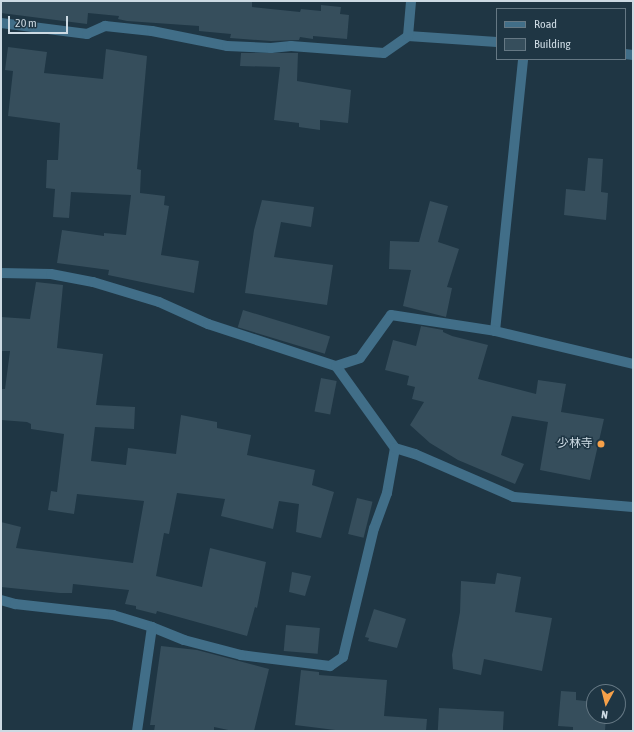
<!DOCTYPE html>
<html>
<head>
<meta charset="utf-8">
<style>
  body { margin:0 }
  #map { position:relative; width:634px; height:732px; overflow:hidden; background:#1f3644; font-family:"Asap Condensed","Noto Sans JP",sans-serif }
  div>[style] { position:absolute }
  .building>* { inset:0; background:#364e5c; transform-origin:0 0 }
  .minor>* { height:10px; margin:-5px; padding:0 5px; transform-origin:5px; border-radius:5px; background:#416e88 }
  .dots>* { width:11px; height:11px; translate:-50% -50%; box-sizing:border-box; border:2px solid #1f3644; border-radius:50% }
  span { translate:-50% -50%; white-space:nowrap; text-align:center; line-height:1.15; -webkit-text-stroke:3px #1f3644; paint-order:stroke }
  .poi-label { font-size:12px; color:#cddae3 }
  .right { translate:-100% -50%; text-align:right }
  .frame { position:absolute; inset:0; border:2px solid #cddae3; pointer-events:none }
  .legend { position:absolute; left:496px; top:8px; width:130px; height:52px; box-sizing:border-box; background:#1f3644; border:1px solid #657884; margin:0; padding:5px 7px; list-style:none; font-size:12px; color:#cddae3 }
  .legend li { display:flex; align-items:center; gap:8px; height:20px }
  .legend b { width:20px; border:1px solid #657884 }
  .north { position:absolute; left:586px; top:684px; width:40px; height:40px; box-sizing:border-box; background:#1f3644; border:1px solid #657884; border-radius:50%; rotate:187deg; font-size:11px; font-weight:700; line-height:16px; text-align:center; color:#cddae3 }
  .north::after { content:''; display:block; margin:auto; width:14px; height:18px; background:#f7a149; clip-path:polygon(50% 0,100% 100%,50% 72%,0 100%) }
  .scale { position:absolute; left:8px; top:16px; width:60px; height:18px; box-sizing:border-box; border:2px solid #cddae3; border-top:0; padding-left:5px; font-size:12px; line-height:14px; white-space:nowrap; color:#cddae3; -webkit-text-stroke:3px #1f3644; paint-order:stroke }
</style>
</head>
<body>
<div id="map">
  <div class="building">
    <i style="clip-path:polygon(1px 1px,252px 1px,252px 7px,300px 12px,301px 9px,321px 11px,321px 5px,341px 7px,340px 14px,349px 15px,347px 39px,313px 36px,313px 39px,300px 37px,299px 40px,271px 41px,230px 38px,231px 34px,199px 31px,199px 26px,127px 21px,118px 19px,119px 16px,88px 13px,87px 24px,1px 13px)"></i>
    <i style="clip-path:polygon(8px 47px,47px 52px,44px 73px,103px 79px,106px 49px,147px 56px,137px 169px,141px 170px,140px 193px,165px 196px,164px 205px,169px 206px,161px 255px,199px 261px,194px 293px,108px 275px,109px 270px,57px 263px,62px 230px,104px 236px,104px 233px,126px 235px,131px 195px,71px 192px,69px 218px,53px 217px,55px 189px,46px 188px,47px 160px,58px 160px,60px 123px,8px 116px,13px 71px,5px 70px)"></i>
    <i style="clip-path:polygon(241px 53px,298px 53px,297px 81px,351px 90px,348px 123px,320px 120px,320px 130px,299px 127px,299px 123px,274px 120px,280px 67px,240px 66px)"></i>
    <i style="clip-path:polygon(588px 158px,603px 159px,601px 192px,608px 193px,606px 220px,564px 215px,566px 189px,585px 191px)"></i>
    <i style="clip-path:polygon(262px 200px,314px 207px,311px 227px,281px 222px,274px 257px,333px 265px,327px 305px,245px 293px,254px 230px)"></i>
    <i style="clip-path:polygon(430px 201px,448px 206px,438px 242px,459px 249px,447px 287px,452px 288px,446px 317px,403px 306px,411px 270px,389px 269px,390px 241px,419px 242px)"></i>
    <i style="clip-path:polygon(36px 282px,63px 285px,57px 348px,103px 354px,96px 405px,135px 407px,134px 429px,95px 427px,91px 461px,126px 465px,128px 448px,176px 454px,181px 415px,217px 422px,217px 428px,251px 435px,247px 455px,315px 470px,312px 485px,334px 492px,321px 538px,296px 532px,299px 504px,279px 501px,273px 529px,221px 516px,225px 499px,177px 493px,169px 534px,164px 533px,156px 576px,202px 587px,210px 548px,266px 562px,257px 608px,255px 607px,247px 636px,157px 611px,156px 614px,136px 609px,136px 606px,125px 604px,129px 590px,73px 584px,72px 593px,60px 593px,1px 587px,1px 522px,21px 527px,16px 548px,133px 563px,144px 501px,77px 494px,74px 514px,48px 510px,51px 491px,57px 492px,64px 434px,31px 429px,31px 424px,27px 422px,1px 420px,1px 389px,5px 389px,10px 351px,1px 351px,1px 317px,30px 319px)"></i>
    <i style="left:243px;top:310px;width:91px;height:18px;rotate:17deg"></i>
    <i style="clip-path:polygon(421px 326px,443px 330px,443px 332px,452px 336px,488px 345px,478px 379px,536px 394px,538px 380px,566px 384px,561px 412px,604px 419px,590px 480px,540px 470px,548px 422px,512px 416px,501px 455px,524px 464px,515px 484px,458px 460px,430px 443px,410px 425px,424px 402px,412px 399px,415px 387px,407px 385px,409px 376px,385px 370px,393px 340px,416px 346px)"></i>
    <i style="left:321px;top:378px;width:16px;height:34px;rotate:11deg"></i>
    <i style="left:357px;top:498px;width:16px;height:37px;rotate:14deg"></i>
    <i style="clip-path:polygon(292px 572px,311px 576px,305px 596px,289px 592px)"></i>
    <i style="clip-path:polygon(497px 573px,521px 577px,515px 612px,552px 618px,542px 671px,484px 659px,481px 675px,453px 669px,452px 655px,460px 612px,461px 581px,495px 584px)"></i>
    <i style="clip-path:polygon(374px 609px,406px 619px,397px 648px,368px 641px,369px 638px,365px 637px)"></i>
    <i style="left:286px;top:625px;width:34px;height:26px;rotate:5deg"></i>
    <i style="clip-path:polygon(161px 646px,197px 650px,269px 669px,254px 731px,233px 731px,214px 727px,214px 731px,154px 731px,155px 725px,150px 725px)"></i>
    <i style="clip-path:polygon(301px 670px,319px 672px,319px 675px,387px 680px,384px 716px,427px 719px,426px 731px,343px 731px,295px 725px)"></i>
    <i style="clip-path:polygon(561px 691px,576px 692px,576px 700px,594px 702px,594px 716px,606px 716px,605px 731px,573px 731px,573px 727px,558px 726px)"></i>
    <i style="left:439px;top:708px;width:65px;height:23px;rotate:3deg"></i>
  </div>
  <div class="minor">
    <i style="left:1px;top:23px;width:87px;rotate:7.3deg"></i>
    <i style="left:87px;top:34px;width:20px;rotate:-24deg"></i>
    <i style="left:105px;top:26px;width:47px;rotate:6.1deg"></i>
    <i style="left:152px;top:31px;width:76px;rotate:11.3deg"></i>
    <i style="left:227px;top:46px;width:44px;rotate:2.6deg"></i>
    <i style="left:271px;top:48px;width:20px;rotate:-6deg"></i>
    <i style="left:291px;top:46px;width:93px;rotate:4.3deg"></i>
    <i style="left:384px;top:53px;width:29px;rotate:-35deg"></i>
    <i style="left:408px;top:36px;width:89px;rotate:3.9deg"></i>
    <i style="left:408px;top:36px;width:35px;rotate:-85deg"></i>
    <i style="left:625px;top:54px;width:8px;rotate:7deg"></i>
    <i style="left:1px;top:273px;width:50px;rotate:1.1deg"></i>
    <i style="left:51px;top:274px;width:43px;rotate:10.8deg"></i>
    <i style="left:93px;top:282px;width:69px;rotate:16.9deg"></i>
    <i style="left:159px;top:302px;width:54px;rotate:24.2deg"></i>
    <i style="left:208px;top:324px;width:135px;rotate:18.2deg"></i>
    <i style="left:336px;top:366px;width:101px;rotate:54.3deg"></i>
    <i style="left:395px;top:448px;width:46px;rotate:100.1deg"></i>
    <i style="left:387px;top:493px;width:37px;rotate:110deg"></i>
    <i style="left:374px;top:528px;width:133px;rotate:103.5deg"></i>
    <i style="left:343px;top:657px;width:16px;rotate:145deg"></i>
    <i style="left:330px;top:666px;width:90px;rotate:-173deg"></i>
    <i style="left:241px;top:655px;width:59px;rotate:-165.3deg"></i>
    <i style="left:184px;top:640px;width:35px;rotate:-158deg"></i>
    <i style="left:495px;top:331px;width:273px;rotate:-84.1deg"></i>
    <i style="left:336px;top:366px;width:25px;rotate:-18deg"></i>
    <i style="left:360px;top:358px;width:53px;rotate:-54.2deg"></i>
    <i style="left:391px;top:315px;width:105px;rotate:8.7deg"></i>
    <i style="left:495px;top:331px;width:142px;rotate:13.4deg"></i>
    <i style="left:395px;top:448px;width:21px;rotate:17deg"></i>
    <i style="left:415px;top:454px;width:108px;rotate:23.5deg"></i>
    <i style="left:514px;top:497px;width:119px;rotate:4.8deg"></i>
    <i style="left:1px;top:600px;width:15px;rotate:16deg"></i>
    <i style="left:15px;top:604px;width:99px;rotate:6.4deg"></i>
    <i style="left:113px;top:615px;width:41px;rotate:17.1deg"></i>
    <i style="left:152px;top:627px;width:105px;rotate:98.2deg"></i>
  </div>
  <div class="dots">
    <i style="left:601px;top:444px;background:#f7a149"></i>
  </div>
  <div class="poi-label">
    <span class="right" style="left:593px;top:444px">少林寺</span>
  </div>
  <div class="frame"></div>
  <ul class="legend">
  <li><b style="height:5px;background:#416e88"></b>Road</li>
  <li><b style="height:11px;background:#364e5c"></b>Building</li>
  </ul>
  <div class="north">N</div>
  <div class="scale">20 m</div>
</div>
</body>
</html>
